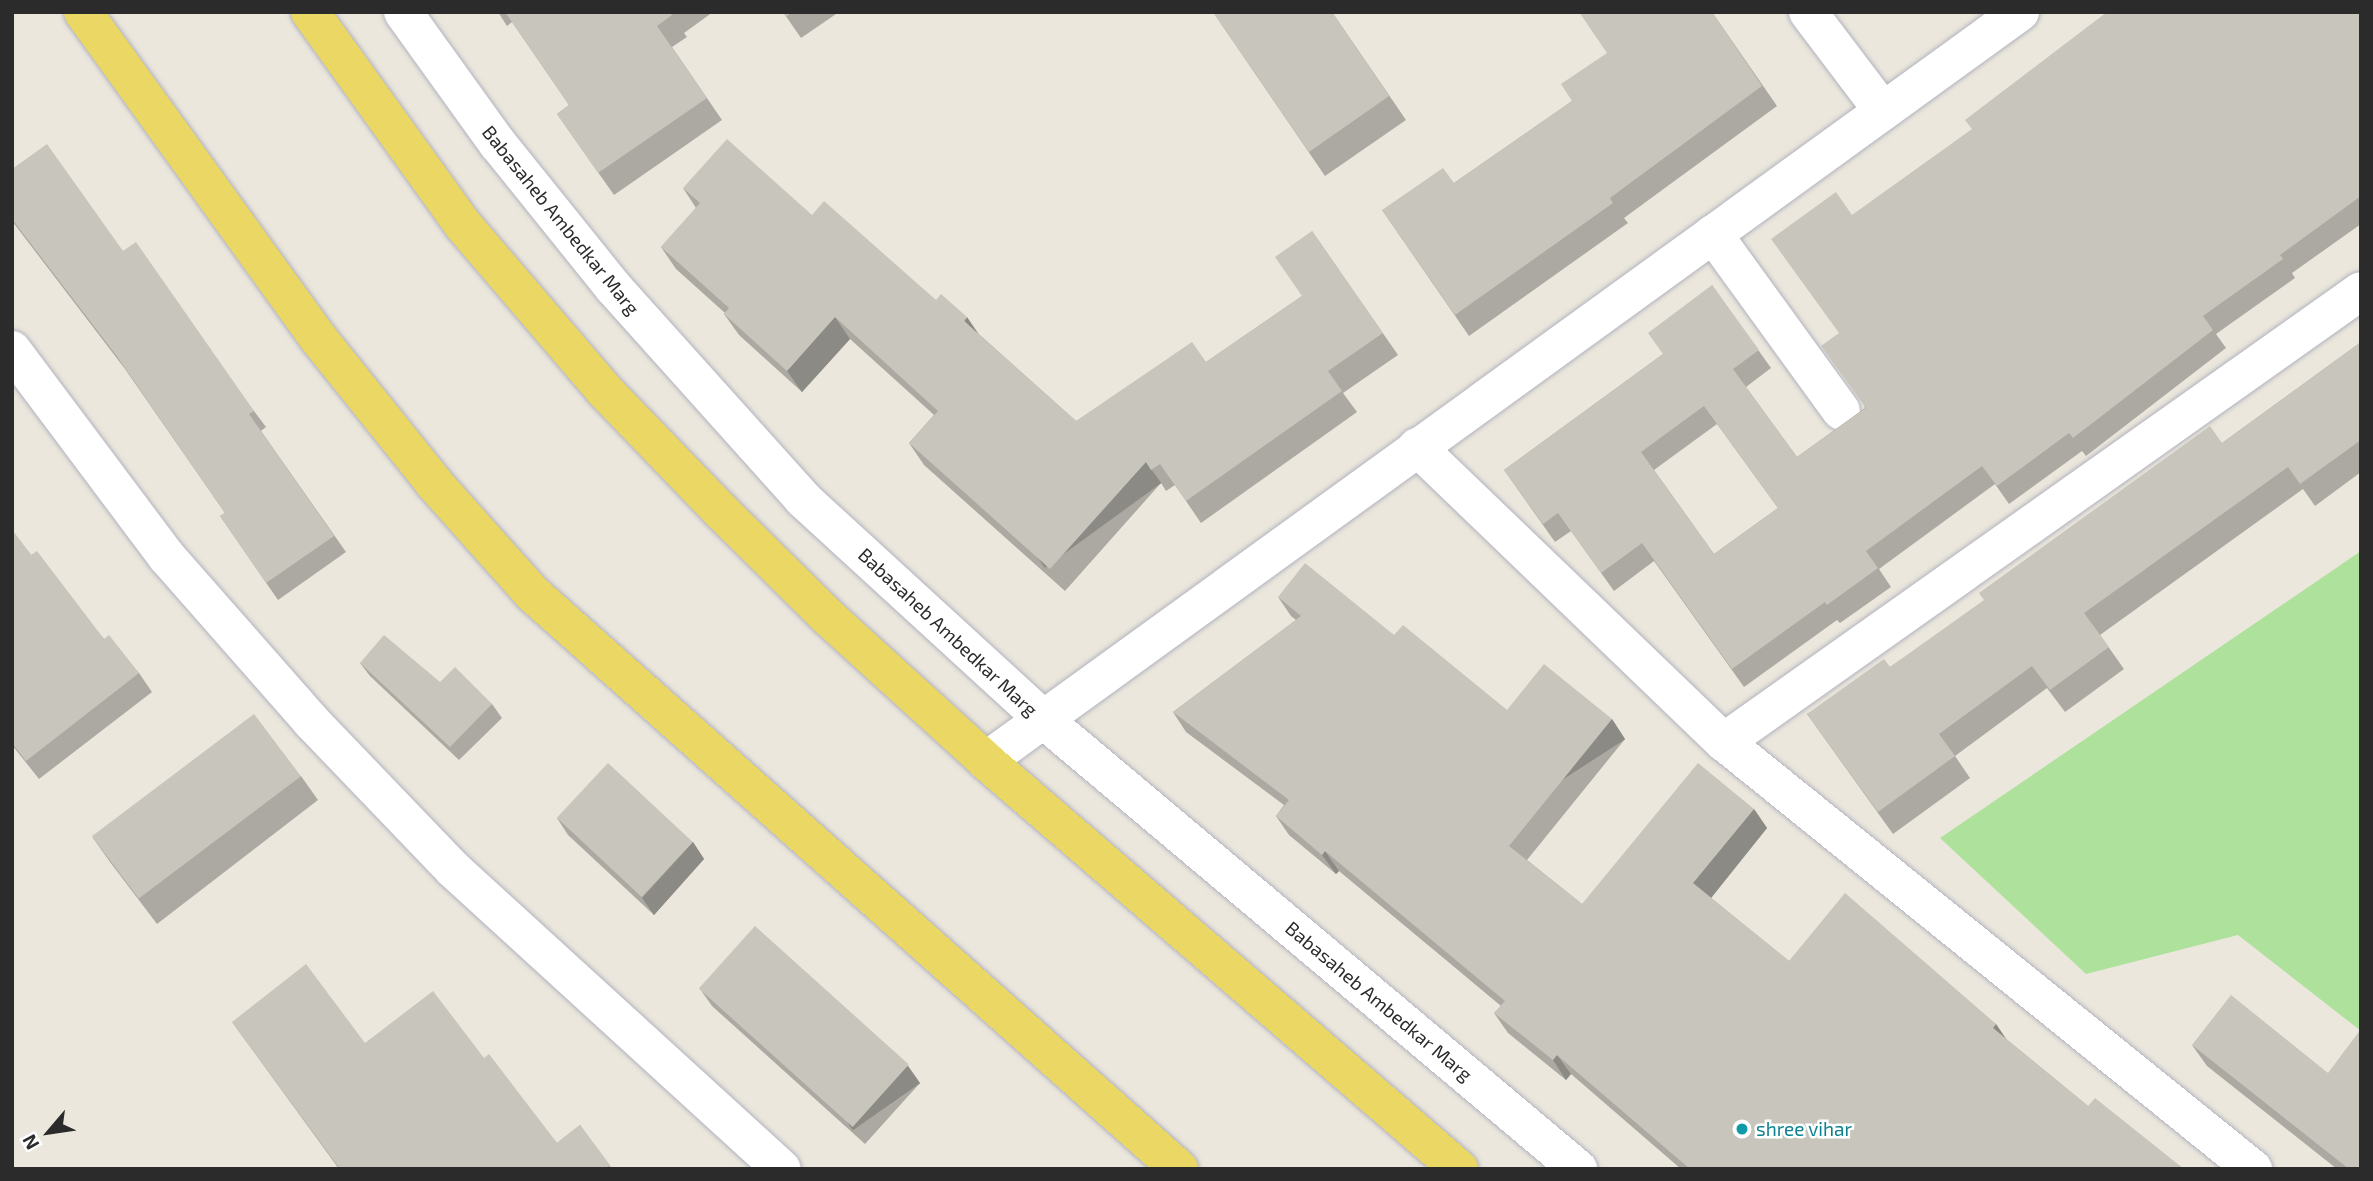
<!DOCTYPE html>
<html>
<head>
<meta charset="utf-8">
<style>
  body { margin:0 }
  #map { position:relative; width:2373px; height:1181px; overflow:hidden; background:#ece7dd; font-family:"Exo 2",sans-serif }
  div>[style] { position:absolute }
  .green>* { inset:0; background:#aee19c }
  .roads { filter:drop-shadow(0 0 2px #b1b3be) drop-shadow(0 0 2px #b1b3be) }
  .minor>* { height:38px; margin:-19px; padding:0 19px; transform-origin:19px; border-radius:19px; background:#fff }
  .primary>* { height:38px; margin:-19px; padding:0 19px; transform-origin:19px; border-radius:19px; background:#ebd763 }
  .wall>* { inset:0; background:#aca9a2 }
  .shaded-wall>* { inset:0; background:#8c8a84; transform-origin:0 0 }
  .building>* { inset:0; background:#c8c5bc; transform-origin:0 0 }
  .dots>* { width:19px; height:19px; translate:-50% -50%; box-sizing:border-box; border:4px solid #fff; border-radius:50% }
  span { translate:-50% -50%; white-space:nowrap; text-align:center; line-height:1.15; -webkit-text-stroke:5px #fff; paint-order:stroke }
  .street-label { font-size:19px; color:#2b2b2b }
  .culture-label { font-size:19px; color:#0d838f }
  .left { translate:0 -50%; text-align:left }
  .frame { position:absolute; inset:0; border:14px solid #2b2b2b; pointer-events:none }
  .north { position:absolute; left:14px; top:1097px; width:70px; height:70px; -webkit-text-stroke:5px #fff; paint-order:stroke; rotate:241deg; font-size:19px; font-weight:700; line-height:28px; text-align:center; color:#2b2b2b }
  .north::after { content:''; display:block; margin:auto; width:24px; height:32px; background:#2b2b2b; clip-path:polygon(50% 0,100% 100%,50% 72%,0 100%) }
</style>
</head>
<body>
<div id="map">
  <div class="green">
    <i style="clip-path:polygon(2361px 551px,2361px 1031px,2238px 935px,2086px 974px,1940px 838px)"></i>
  </div>
  <div class="roads">
    <div class="minor">
      <i style="left:403px;top:12px;width:163px;rotate:54.3deg"></i>
      <i style="left:498px;top:144px;width:184px;rotate:51.2deg"></i>
      <i style="left:613px;top:287px;width:285px;rotate:48.1deg"></i>
      <i style="left:803px;top:499px;width:327px;rotate:42.5deg"></i>
      <i style="left:1044px;top:720px;width:698px;rotate:40.06deg"></i>
      <i style="left:1808px;top:12px;width:124px;rotate:52.9deg"></i>
      <i style="left:1713px;top:234px;width:218px;rotate:54.1deg"></i>
      <i style="left:12px;top:350px;width:259px;rotate:53.2deg"></i>
      <i style="left:167px;top:557px;width:218px;rotate:48.7deg"></i>
      <i style="left:311px;top:721px;width:205px;rotate:46.2deg"></i>
      <i style="left:453px;top:869px;width:445px;rotate:42.4deg"></i>
      <i style="left:1417px;top:447px;width:426px;rotate:43.9deg"></i>
      <i style="left:1724px;top:742px;width:680px;rotate:38.91deg"></i>
      <i style="left:1724px;top:742px;width:780px;rotate:-35.3deg"></i>
      <i style="left:986px;top:761px;width:1277px;rotate:-35.92deg"></i>
    </div>
    <div class="primary">
      <i style="left:83px;top:12px;width:402px;rotate:54.2deg"></i>
      <i style="left:318px;top:338px;width:186px;rotate:51.3deg"></i>
      <i style="left:434px;top:483px;width:149px;rotate:48.3deg"></i>
      <i style="left:533px;top:594px;width:865px;rotate:41.67deg"></i>
      <i style="left:310px;top:12px;width:264px;rotate:54.3deg"></i>
      <i style="left:464px;top:226px;width:216px;rotate:49.5deg"></i>
      <i style="left:604px;top:390px;width:170px;rotate:46deg"></i>
      <i style="left:722px;top:512px;width:149px;rotate:44.7deg"></i>
      <i style="left:828px;top:617px;width:214px;rotate:42.3deg"></i>
      <i style="left:986px;top:761px;width:625px;rotate:40.78deg"></i>
    </div>
  </div>
  <div class="wall">
    <i style="clip-path:polygon(498px 12px,713px 12px,684px 33px,687px 37px,672px 47px,722px 120px,614px 195px,557px 114px,569px 105px,512px 22px,507px 26px)"></i>
    <i style="clip-path:polygon(783px 12px,839px 12px,801px 38px)"></i>
    <i style="clip-path:polygon(1213px 12px,1332px 12px,1406px 120px,1325px 176px)"></i>
    <i style="clip-path:polygon(1712px 12px,1777px 106px,1624px 218px,1628px 223px,1469px 336px,1382px 210px,1454px 183px,1572px 101px,1607px 53px)"></i>
    <i style="clip-path:polygon(evenodd,2361px 12px,2361px 224px,2292px 273px,2295px 278px,2216px 334px,2226px 348px,2086px 456px,2082px 451px,2009px 504px,1995px 484px,1879px 569px,1891px 587px,1840px 623px,1837px 620px,1744px 687px,1654px 561px,1614px 591px,1571px 531px,1555px 542px,1504px 470px,1663px 354px,1712px 285px,1771px 368px,1746px 387px,1797px 457px,1865px 408px,1839px 333px,1852px 215px,2361px 12px,1717px 424px,1778px 508px,1714px 554px,1654px 470px,1717px 424px)"></i>
    <i style="clip-path:polygon(12px 169px,123px 251px,254px 411px,266px 427px,261px 431px,346px 552px,278px 600px,220px 516px,225px 513px,125px 369px,12px 221px)"></i>
    <i style="clip-path:polygon(683px 188px,812px 215px,936px 300px,981px 336px,1076px 421px,1206px 362px,1302px 296px,1312px 231px,1398px 355px,1343px 393px,1357px 412px,1201px 523px,1175px 485px,1166px 491px,1161px 483px,1065px 591px,924px 465px,909px 443px,934px 415px,850px 339px,802px 392px,739px 335px,724px 314px,725px 313px,676px 269px,661px 247px,696px 208px)"></i>
    <i style="clip-path:polygon(2361px 342px,2361px 472px,2315px 506px,2303px 489px,2100px 635px,2124px 669px,2065px 712px,2047px 688px,1955px 756px,1970px 778px,1893px 834px,1807px 714px,1890px 667px,2222px 443px)"></i>
    <i style="clip-path:polygon(12px 530px,31px 555px,104px 639px,139px 673px,152px 692px,39px 779px,12px 745px)"></i>
    <i style="clip-path:polygon(1278px 597px,1394px 635px,1507px 710px,1612px 719px,1625px 739px,1527px 860px,1582px 904px,1754px 809px,1767px 828px,1711px 898px,1789px 961px,1996px 1024px,2005px 1038px,2088px 1106px,2184px 1169px,1681px 1169px,1571px 1074px,1566px 1080px,1508px 1033px,1494px 1013px,1501px 1006px,1339px 871px,1336px 874px,1289px 835px,1276px 816px,1284px 805px,1186px 732px,1173px 712px,1296px 620px,1291px 616px)"></i>
    <i style="clip-path:polygon(360px 663px,440px 682px,492px 704px,502px 718px,459px 760px,370px 676px)"></i>
    <i style="clip-path:polygon(301px 776px,318px 800px,157px 924px,110px 862px,93px 838px)"></i>
    <i style="clip-path:polygon(557px 818px,693px 842px,704px 859px,654px 915px,568px 835px)"></i>
    <i style="clip-path:polygon(700px 989px,908px 1066px,920px 1083px,865px 1144px,712px 1006px)"></i>
    <i style="clip-path:polygon(232px 1022px,365px 1043px,484px 1058px,557px 1143px,580px 1125px,612px 1169px,339px 1169px)"></i>
    <i style="clip-path:polygon(2192px 1045px,2328px 1073px,2361px 1169px,2337px 1169px,2207px 1066px)"></i>
  </div>
  <div class="shaded-wall">
    <i style="clip-path:polygon(835px 317px,850px 339px,802px 392px,787px 371px)"></i>
    <i style="clip-path:polygon(967px 317px,982px 339px,964px 321px)"></i>
    <i style="left:1146px;top:462px;width:26px;height:144px;rotate:54deg"></i>
    <i style="left:1612px;top:719px;width:24px;height:164px;rotate:57deg"></i>
    <i style="clip-path:polygon(1754px 809px,1767px 828px,1707px 903px,1693px 883px)"></i>
    <i style="clip-path:polygon(693px 842px,704px 859px,654px 915px,642px 898px)"></i>
    <i style="clip-path:polygon(1325px 851px,1339px 871px,1336px 874px,1322px 855px)"></i>
    <i style="clip-path:polygon(1996px 1024px,2009px 1043px,1993px 1028px)"></i>
    <i style="clip-path:polygon(1557px 1055px,1571px 1074px,1566px 1080px,1553px 1060px)"></i>
    <i style="left:908px;top:1066px;width:21px;height:82px;rotate:55deg"></i>
  </div>
  <div class="building">
    <i style="clip-path:polygon(505px 12px,670px 12px,672px 15px,657px 26px,707px 98px,598px 173px,557px 114px,569px 105px)"></i>
    <i style="clip-path:polygon(783px 12px,792px 12px,786px 17px)"></i>
    <i style="clip-path:polygon(1213px 12px,1332px 12px,1389px 96px,1309px 152px)"></i>
    <i style="clip-path:polygon(1579px 12px,1712px 12px,1762px 86px,1610px 198px,1613px 203px,1455px 315px,1382px 210px,1443px 168px,1454px 183px,1572px 101px,1561px 84px,1607px 53px)"></i>
    <i style="clip-path:polygon(evenodd,2107px 12px,2361px 12px,2361px 196px,2280px 255px,2283px 259px,2203px 316px,2213px 330px,2073px 438px,2069px 433px,1997px 486px,1982px 466px,1866px 551px,1878px 568px,1827px 605px,1825px 602px,1732px 669px,1642px 543px,1601px 573px,1558px 513px,1543px 524px,1504px 470px,1663px 354px,1648px 333px,1712px 285px,1759px 350px,1733px 369px,1797px 457px,1866px 408px,1821px 346px,1839px 333px,1771px 239px,1836px 192px,1852px 215px,1972px 129px,1965px 120px,2107px 12px,1704px 406px,1778px 508px,1714px 554px,1641px 452px,1704px 406px)"></i>
    <i style="clip-path:polygon(727px 139px,812px 215px,824px 201px,936px 300px,941px 294px,967px 317px,964px 321px,1076px 421px,1192px 342px,1206px 362px,1302px 296px,1275px 257px,1312px 231px,1383px 333px,1328px 371px,1342px 391px,1186px 501px,1160px 464px,1151px 470px,1146px 462px,1050px 569px,909px 443px,938px 411px,835px 317px,787px 371px,724px 314px,729px 308px,661px 247px,700px 203px,683px 188px)"></i>
    <i style="clip-path:polygon(47px 144px,123px 251px,136px 242px,254px 411px,249px 414px,334px 536px,266px 583px,220px 516px,225px 513px,116px 355px,12px 219px,12px 169px)"></i>
    <i style="clip-path:polygon(2361px 342px,2361px 440px,2300px 484px,2288px 467px,2084px 613px,2109px 647px,2050px 690px,2032px 666px,1939px 734px,1955px 756px,1878px 812px,1807px 714px,1884px 659px,1890px 667px,1984px 600px,1979px 593px,2210px 426px,2222px 443px)"></i>
    <i style="clip-path:polygon(12px 530px,31px 555px,37px 551px,104px 639px,109px 635px,139px 673px,26px 761px,12px 743px)"></i>
    <i style="clip-path:polygon(1305px 563px,1394px 635px,1403px 625px,1507px 710px,1544px 664px,1612px 719px,1509px 846px,1582px 904px,1698px 763px,1754px 809px,1693px 883px,1789px 961px,1845px 893px,1996px 1024px,1993px 1028px,2088px 1106px,2095px 1098px,2184px 1169px,1690px 1169px,1557px 1055px,1553px 1060px,1494px 1013px,1505px 1001px,1325px 851px,1322px 855px,1276px 816px,1289px 800px,1173px 712px,1301px 616px,1278px 597px)"></i>
    <i style="clip-path:polygon(384px 635px,440px 682px,455px 667px,492px 704px,450px 747px,360px 663px)"></i>
    <i style="left:254px;top:714px;width:78px;height:203px;rotate:53deg"></i>
    <i style="left:608px;top:763px;width:116px;height:75px;rotate:43deg"></i>
    <i style="left:755px;top:926px;width:207px;height:84px;rotate:42deg"></i>
    <i style="clip-path:polygon(306px 964px,365px 1043px,433px 991px,484px 1058px,489px 1054px,557px 1143px,580px 1125px,610px 1165px,606px 1169px,340px 1169px,232px 1022px)"></i>
    <i style="clip-path:polygon(2231px 995px,2328px 1073px,2361px 1029px,2361px 1169px,2349px 1169px,2192px 1045px)"></i>
  </div>
  <div class="dots">
    <i style="left:1742px;top:1129px;background:#0f9aa8"></i>
  </div>
  <div class="street-label">
    <span style="left:561px;top:220px;rotate:51deg">Babasaheb Ambedkar Marg</span>
    <span style="left:948px;top:632px;rotate:43deg">Babasaheb Ambedkar Marg</span>
    <span style="left:1379px;top:1001px;rotate:40deg">Babasaheb Ambedkar Marg</span>
  </div>
  <div class="culture-label">
    <span class="left" style="left:1756px;top:1129px">shree vihar</span>
  </div>
  <div class="frame"></div>
  <div class="north">N</div>
</div>
</body>
</html>
